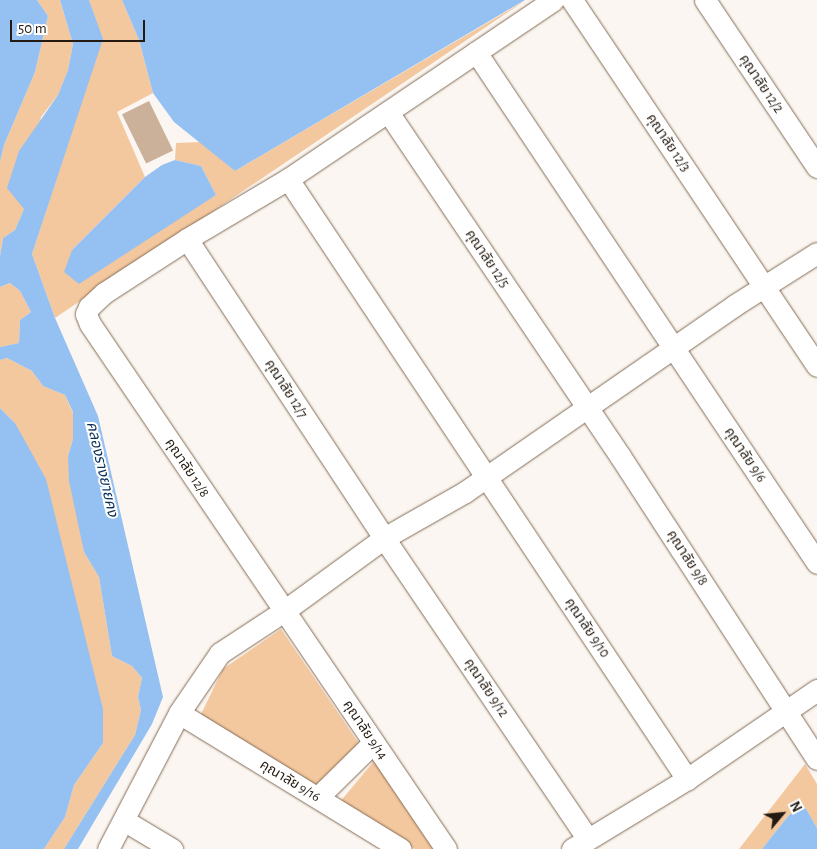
<!DOCTYPE html>
<html>
<head>
<meta charset="utf-8">
<style>
  body { margin:0 }
  #map { position:relative; width:817px; height:849px; overflow:hidden; background:#fbf6f1; font-family:"Alegreya Sans","Noto Sans Thai",sans-serif }
  div>[style] { position:absolute }
  .green>* { inset:0; background:#f4c89f }
  .water>* { inset:0; background:#94c0f2 }
  .building>* { inset:0; background:#cbb19a; transform-origin:0 0 }
  .roads { filter:drop-shadow(0 0 1px #846c56) drop-shadow(0 0 1px #846c56) }
  .minor>* { height:21px; margin:-10.5px; padding:0 10.5px; transform-origin:10.5px; border-radius:10.5px; background:#fff }
  span { translate:-50% -50%; white-space:nowrap; text-align:center; line-height:1.15; -webkit-text-stroke:4px #fff; paint-order:stroke }
  .street-label { font-size:14px; color:#241a11 }
  .water-label { font-size:15px; color:#0b325a; font-style:italic }
  .north { position:absolute; left:757px; top:789px; width:50px; height:50px; -webkit-text-stroke:4px #fff; paint-order:stroke; rotate:62deg; font-size:14px; font-weight:700; line-height:20px; text-align:center; color:#241a11 }
  .north::after { content:''; display:block; margin:auto; width:18px; height:22px; background:#241a11; clip-path:polygon(50% 0,100% 100%,50% 72%,0 100%) }
  .scale { position:absolute; left:10px; top:20px; width:135px; height:22px; box-sizing:border-box; border:2px solid #241a11; border-top:0; padding-left:6px; font-size:15px; line-height:18px; white-space:nowrap; color:#241a11; -webkit-text-stroke:4px #fff; paint-order:stroke }
</style>
</head>
<body>
<div id="map">
  <div class="green">
    <i style="clip-path:polygon(37px 0,60px 0,73px 44px,68px 70px,58px 95px,41px 117px,24px 209px,15px 230px,3px 238px,0 256px,0 162px,4px 145px,35px 72px,48px 16px)"></i>
    <i style="clip-path:polygon(89px 0,122px 0,139px 40px,153px 93px,117px 112px,145px 177px,72px 250px,190px 210px,216px 195px,201px 166px,175px 160px,176px 143px,201px 142px,235px 171px,526px 0,55px 318px,32px 254px,102px 39px)"></i>
    <i style="clip-path:polygon(10px 283px,20px 291px,31px 312px,20px 320px,19px 343px,0 347px,0 287px)"></i>
    <i style="clip-path:polygon(7px 358px,32px 371px,43px 386px,65px 395px,73px 413px,73px 439px,68px 456px,84px 552px,99px 577px,112px 656px,132px 666px,142px 678px,138px 697px,141px 710px,135px 735px,64px 849px,44px 849px,65px 817px,74px 785px,103px 743px,15px 423px,0 408px,0 360px)"></i>
    <i style="clip-path:polygon(281px 629px,360px 745px,318px 788px,199px 718px,223px 669px)"></i>
    <i style="clip-path:polygon(374px 761px,436px 849px,415px 849px,339px 803px)"></i>
    <i style="clip-path:polygon(805px 764px,817px 784px,817px 828px,805px 807px,789px 815px,762px 849px,739px 849px)"></i>
  </div>
  <div class="water">
    <i style="clip-path:polygon(0 0,37px 0,48px 16px,35px 72px,4px 145px,0 162px)"></i>
    <i style="clip-path:polygon(60px 0,89px 0,103px 39px,32px 254px,55px 318px,98px 416px,163px 697px,152px 724px,78px 849px,64px 849px,135px 735px,141px 710px,138px 697px,142px 678px,132px 666px,112px 656px,99px 577px,84px 552px,69px 481px,68px 456px,73px 439px,73px 412px,65px 395px,43px 386px,32px 371px,7px 358px,0 360px,0 347px,19px 343px,20px 320px,31px 312px,20px 291px,10px 283px,0 287px,0 256px,3px 238px,15px 230px,24px 209px,7px 188px,19px 151px,58px 95px,68px 70px,73px 44px)"></i>
    <i style="clip-path:polygon(122px 0,525px 0,235px 171px,174px 122px,153px 93px,139px 40px)"></i>
    <i style="clip-path:polygon(175px 160px,201px 166px,216px 195px,79px 284px,64px 272px,72px 250px,145px 177px,162px 165px)"></i>
    <i style="clip-path:polygon(0 408px,15px 423px,46px 479px,103px 709px,103px 743px,74px 785px,65px 817px,44px 849px,0 849px)"></i>
    <i style="clip-path:polygon(805px 807px,817px 828px,817px 849px,762px 849px,789px 815px)"></i>
  </div>
  <div class="building">
    <i style="left:149px;top:101px;width:55px;height:30px;rotate:64deg"></i>
  </div>
  <div class="roads">
    <div class="minor">
      <i style="left:572px;top:0;width:440px;rotate:56.2deg"></i>
      <i style="left:705px;top:0;width:201px;rotate:56.2deg"></i>
      <i style="left:476px;top:52px;width:614px;rotate:56.28deg"></i>
      <i style="left:388px;top:112px;width:415px;rotate:56deg"></i>
      <i style="left:620px;top:456px;width:361px;rotate:57deg"></i>
      <i style="left:288px;top:179px;width:721px;rotate:56.38deg"></i>
      <i style="left:187px;top:239px;width:358px;rotate:56.6deg"></i>
      <i style="left:384px;top:538px;width:362px;rotate:55.9deg"></i>
      <i style="left:179px;top:713px;width:260px;rotate:31.5deg"></i>
      <i style="left:318px;top:797px;width:77px;rotate:-44.5deg"></i>
      <i style="left:125px;top:821px;width:55px;rotate:30.8deg"></i>
      <i style="left:108px;top:849px;width:153px;rotate:-62.4deg"></i>
      <i style="left:179px;top:713px;width:73px;rotate:-55.7deg"></i>
      <i style="left:220px;top:653px;width:77px;rotate:-33.3deg"></i>
      <i style="left:284px;top:611px;width:124px;rotate:-36.1deg"></i>
      <i style="left:384px;top:538px;width:93px;rotate:-29.6deg"></i>
      <i style="left:465px;top:492px;width:328px;rotate:-34.7deg"></i>
      <i style="left:735px;top:305px;width:97px;rotate:-32.4deg"></i>
      <i style="left:446px;top:849px;width:634px;rotate:-124.14deg"></i>
      <i style="left:90px;top:324px;width:11px;rotate:-112deg"></i>
      <i style="left:86px;top:314px;width:8px;rotate:-67deg"></i>
      <i style="left:89px;top:307px;width:21px;rotate:-43deg"></i>
      <i style="left:104px;top:293px;width:99px;rotate:-33deg"></i>
      <i style="left:187px;top:239px;width:117px;rotate:-30.7deg"></i>
      <i style="left:288px;top:179px;width:320px;rotate:-34deg"></i>
      <i style="left:572px;top:849px;width:135px;rotate:-31.3deg"></i>
      <i style="left:687px;top:779px;width:158px;rotate:-34.4deg"></i>
    </div>
  </div>
  <div class="street-label">
    <span style="left:761px;top:84px;rotate:56deg">คุณาลัย 12/2</span>
    <span style="left:668px;top:143px;rotate:56deg">คุณาลัย 12/3</span>
    <span style="left:487px;top:259px;rotate:56deg">คุณาลัย 12/5</span>
    <span style="left:286px;top:389px;rotate:57deg">คุณาลัย 12/7</span>
    <span style="left:745px;top:455px;rotate:56deg">คุณาลัย 9/6</span>
    <span style="left:187px;top:468px;rotate:56deg">คุณาลัย 12/8</span>
    <span style="left:687px;top:558px;rotate:57deg">คุณาลัย 9/8</span>
    <span style="left:587px;top:628px;rotate:56deg">คุณาลัย 9/10</span>
    <span style="left:486px;top:688px;rotate:56deg">คุณาลัย 9/12</span>
    <span style="left:365px;top:730px;rotate:56deg">คุณาลัย 9/14</span>
    <span style="left:290px;top:781px;rotate:31deg">คุณาลัย 9/16</span>
  </div>
  <div class="water-label">
    <span style="left:102px;top:469px;rotate:77deg">คลองรางยายคง</span>
  </div>
  <div class="north">N</div>
  <div class="scale">50 m</div>
</div>
</body>
</html>
